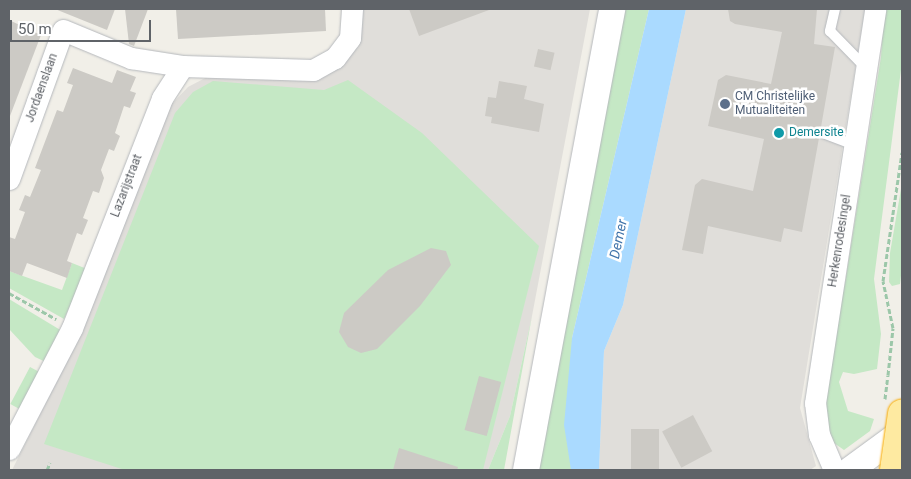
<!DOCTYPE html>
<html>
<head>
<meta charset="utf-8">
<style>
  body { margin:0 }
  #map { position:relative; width:911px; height:479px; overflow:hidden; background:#f1efe8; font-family:Roboto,sans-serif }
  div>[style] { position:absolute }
  .industrial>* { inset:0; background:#e0deda }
  .green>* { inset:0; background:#c5e8c5; transform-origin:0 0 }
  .water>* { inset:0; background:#aadaff }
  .building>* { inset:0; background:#cccac5; transform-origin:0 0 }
  .path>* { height:3px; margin-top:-1.5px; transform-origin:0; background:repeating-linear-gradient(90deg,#9cc7a9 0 5px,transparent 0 7.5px) }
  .roads { filter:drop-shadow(0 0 1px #b5b8bc) drop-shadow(0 0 1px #b5b8bc) }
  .service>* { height:10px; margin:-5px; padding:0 5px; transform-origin:5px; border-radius:5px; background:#fff }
  .minor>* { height:21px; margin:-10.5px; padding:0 10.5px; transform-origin:10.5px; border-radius:10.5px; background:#fff }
  .tertiary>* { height:26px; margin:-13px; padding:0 13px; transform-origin:13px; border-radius:13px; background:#fff }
  .path-bridge>* { height:3px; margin-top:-1.5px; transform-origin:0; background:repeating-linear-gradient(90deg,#9cc7a9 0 5px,transparent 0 7.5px) }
  .bridges { filter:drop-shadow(0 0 1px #f9ab00) drop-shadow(0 0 1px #f9ab00) }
  .trunk-bridge>* { height:28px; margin:-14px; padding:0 14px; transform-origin:14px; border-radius:14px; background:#feeaa1 }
  .dots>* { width:14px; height:14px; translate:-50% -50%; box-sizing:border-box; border:2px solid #fff; border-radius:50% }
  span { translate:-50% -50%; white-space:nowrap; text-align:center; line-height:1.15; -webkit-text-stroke:5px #fff; paint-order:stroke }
  .street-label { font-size:12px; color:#5f6368 }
  .service-label { font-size:12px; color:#4e5e75 }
  .left { translate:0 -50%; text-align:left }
  .culture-label { font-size:12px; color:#0d838f }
  .water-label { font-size:14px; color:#4174aa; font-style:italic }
  .frame { position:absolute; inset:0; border:10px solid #5f6368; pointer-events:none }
  .scale { position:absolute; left:10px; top:20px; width:141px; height:22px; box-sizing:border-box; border:2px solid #5f6368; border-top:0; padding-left:6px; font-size:15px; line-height:18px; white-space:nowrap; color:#5f6368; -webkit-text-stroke:4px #fff; paint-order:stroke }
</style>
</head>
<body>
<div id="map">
  <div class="industrial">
    <i style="clip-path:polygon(361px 9px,590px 9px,532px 316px,510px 416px,488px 470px,12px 470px,67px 361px,171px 105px,188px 87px,209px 76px,305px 81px,340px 66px,358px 47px)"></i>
    <i style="clip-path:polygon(686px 9px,865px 9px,800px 408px,816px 466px,810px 470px,599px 470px,604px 351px,623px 305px)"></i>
  </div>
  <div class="green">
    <i style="clip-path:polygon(620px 9px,649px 9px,572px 338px,571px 470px,538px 470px)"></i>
    <i style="clip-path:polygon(884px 9px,902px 9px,902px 62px,874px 279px,881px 334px,877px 369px,854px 374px,843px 372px,839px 382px,848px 411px,874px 419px,870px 431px,844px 450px,834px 443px,824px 417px,827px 367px,845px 283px,881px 57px)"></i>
    <i style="clip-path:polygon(348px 80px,422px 133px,539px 246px,483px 470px,125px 470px,44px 444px,175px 113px,193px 92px,213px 81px,324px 90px)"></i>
    <i style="clip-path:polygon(902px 183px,902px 267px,900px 284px,892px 286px,889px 282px,890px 253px)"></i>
    <i style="clip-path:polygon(72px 263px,87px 269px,64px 319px,9px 288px,9px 271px,62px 290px)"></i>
    <i style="clip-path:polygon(9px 299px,62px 331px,48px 363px,35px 357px,9px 329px)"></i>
    <i style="clip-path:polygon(532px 316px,504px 470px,488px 470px,510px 416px)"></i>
    <i style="left:30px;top:367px;width:15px;height:42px;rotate:28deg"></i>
  </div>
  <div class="water">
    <i style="clip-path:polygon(649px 9px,686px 9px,623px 305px,604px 351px,599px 470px,571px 470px,564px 425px,572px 338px)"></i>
  </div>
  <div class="building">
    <i style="clip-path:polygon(55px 9px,115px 9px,107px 30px)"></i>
    <i style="clip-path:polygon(125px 9px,148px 9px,134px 46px,129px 44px)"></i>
    <i style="clip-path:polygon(176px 9px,325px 9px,326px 31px,178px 39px)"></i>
    <i style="clip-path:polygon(409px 9px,489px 9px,489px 10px,419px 36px)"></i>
    <i style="clip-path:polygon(728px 9px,817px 9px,814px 44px,835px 47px,821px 127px,816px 131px,819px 138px,802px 232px,784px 228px,781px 242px,708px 226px,703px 254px,682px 250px,695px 185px,702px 179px,753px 191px,764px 139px,708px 126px,718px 80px,726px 75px,771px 84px,782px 32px,735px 24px,730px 21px)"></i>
    <i style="clip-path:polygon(9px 20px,41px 35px,10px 116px,9px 116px)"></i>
    <i style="left:538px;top:49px;width:17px;height:18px;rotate:13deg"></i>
    <i style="clip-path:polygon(73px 68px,112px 83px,117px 70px,136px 77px,130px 91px,136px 93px,130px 108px,124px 106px,115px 133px,120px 136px,114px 151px,109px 149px,101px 170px,104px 178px,99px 193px,93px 191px,83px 218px,88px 220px,82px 235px,77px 233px,67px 261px,72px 263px,67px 278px,27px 263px,22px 276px,9px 271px,9px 237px,15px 239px,25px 212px,19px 210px,25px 195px,30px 197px,41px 170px,35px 168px,57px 110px,63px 112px,73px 85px,67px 83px)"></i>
    <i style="clip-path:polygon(499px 81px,527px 86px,524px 99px,544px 104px,539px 132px,491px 123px,492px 117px,485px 116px,488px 97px,496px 98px)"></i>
    <i style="clip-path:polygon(431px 248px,446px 251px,451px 265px,420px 306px,377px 349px,361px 353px,348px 347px,339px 332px,344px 313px,388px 270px)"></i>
    <i style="left:479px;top:376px;width:23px;height:56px;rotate:15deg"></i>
    <i style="left:693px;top:415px;width:41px;height:35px;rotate:62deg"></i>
    <i style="left:631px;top:429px;width:28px;height:41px"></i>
    <i style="clip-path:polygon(399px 448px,458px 467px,457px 470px,393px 470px)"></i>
  </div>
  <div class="path">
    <i style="left:9px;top:293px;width:54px;rotate:29deg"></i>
    <i style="left:888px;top:375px;width:47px;rotate:-83.9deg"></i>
    <i style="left:893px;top:328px;width:48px;rotate:-102deg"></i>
    <i style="left:883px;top:281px;width:130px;rotate:-81.6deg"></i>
    <i style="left:47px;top:470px;width:8px;rotate:-67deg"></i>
  </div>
  <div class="roads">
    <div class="service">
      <i style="left:835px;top:9px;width:23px;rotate:103deg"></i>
      <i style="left:830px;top:31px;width:50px;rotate:45.8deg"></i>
      <i style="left:823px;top:133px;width:34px;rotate:21deg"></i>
    </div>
    <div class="minor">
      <i style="left:9px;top:179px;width:158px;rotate:-70.1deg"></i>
      <i style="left:63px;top:30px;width:74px;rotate:22.4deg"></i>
      <i style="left:131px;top:58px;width:53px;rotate:8.7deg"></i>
      <i style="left:9px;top:449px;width:136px;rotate:-62.5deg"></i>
      <i style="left:72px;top:328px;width:247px;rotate:-68.6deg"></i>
      <i style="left:162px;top:98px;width:38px;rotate:-57deg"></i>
      <i style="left:183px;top:66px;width:130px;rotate:1.8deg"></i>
      <i style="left:313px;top:70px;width:25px;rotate:-29deg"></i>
      <i style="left:335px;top:58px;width:25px;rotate:-53deg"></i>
      <i style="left:350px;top:38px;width:29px;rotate:-86deg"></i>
      <i style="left:834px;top:470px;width:38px;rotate:-113deg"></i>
      <i style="left:819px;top:435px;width:32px;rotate:-97deg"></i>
      <i style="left:815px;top:403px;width:399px;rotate:-81.3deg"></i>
    </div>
    <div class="tertiary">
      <i style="left:526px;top:470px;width:469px;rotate:-79.4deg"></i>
      <i style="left:850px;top:470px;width:64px;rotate:-36.2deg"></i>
    </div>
  </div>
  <div class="path-bridge">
    <i style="left:885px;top:399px;width:24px;rotate:-83deg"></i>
  </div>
  <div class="bridges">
    <div class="trunk-bridge">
      <i style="left:894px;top:470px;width:57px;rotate:-81.9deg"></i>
    </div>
  </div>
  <div class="dots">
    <i style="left:725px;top:104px;background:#5c6f8a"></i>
    <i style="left:779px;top:133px;background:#0f9aa8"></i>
  </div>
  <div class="street-label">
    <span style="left:42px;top:88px;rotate:-70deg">Jordaenslaan</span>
    <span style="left:127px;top:186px;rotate:-69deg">Lazarijstraat</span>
    <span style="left:840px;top:241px;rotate:-81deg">Herkenrodesingel</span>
  </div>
  <div class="service-label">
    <span class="left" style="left:735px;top:104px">CM Christelijke<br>Mutualiteiten</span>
  </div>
  <div class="culture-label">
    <span class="left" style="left:789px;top:133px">Demersite</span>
  </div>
  <div class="water-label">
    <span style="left:618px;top:239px;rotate:-78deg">Demer</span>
  </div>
  <div class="frame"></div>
  <div class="scale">50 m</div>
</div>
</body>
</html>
